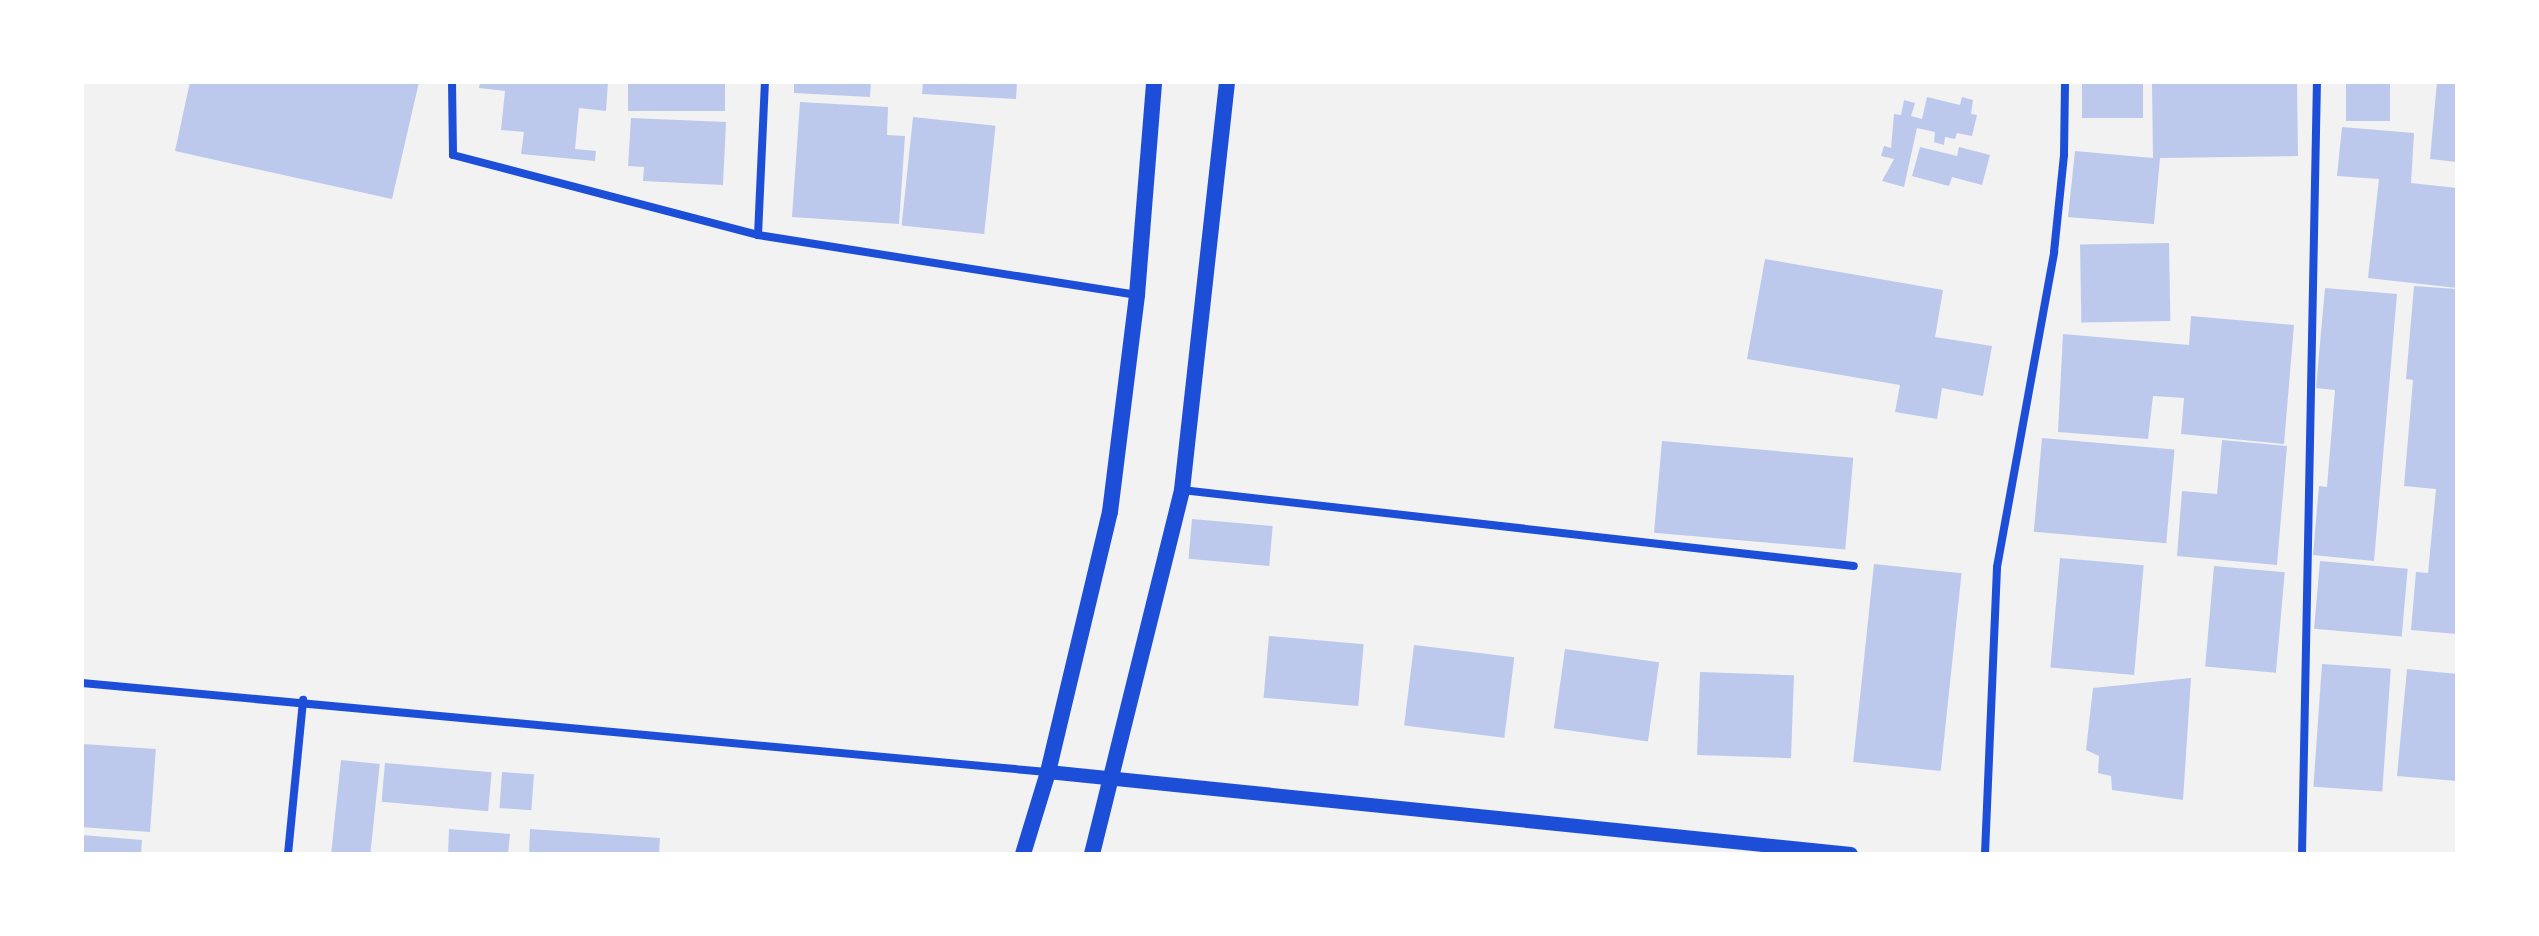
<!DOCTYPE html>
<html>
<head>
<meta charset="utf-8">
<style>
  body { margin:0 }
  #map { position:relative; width:2539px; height:936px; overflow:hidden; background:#f2f2f2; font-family:Rubik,sans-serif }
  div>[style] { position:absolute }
  .building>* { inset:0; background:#bdc9ec; transform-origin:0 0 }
  .minor>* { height:8px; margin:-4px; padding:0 4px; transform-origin:4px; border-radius:4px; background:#1d4ed8 }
  .tertiary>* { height:14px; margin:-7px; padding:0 7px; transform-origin:7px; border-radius:7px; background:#1d4ed8 }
  .secondary>* { height:16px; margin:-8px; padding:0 8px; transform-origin:8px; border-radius:8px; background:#1d4ed8 }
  span { translate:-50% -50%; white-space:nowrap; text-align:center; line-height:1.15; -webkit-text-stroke:7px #fff; paint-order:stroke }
  .frame { position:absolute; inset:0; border:84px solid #fff; pointer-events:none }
</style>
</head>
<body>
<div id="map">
  <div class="building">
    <i style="clip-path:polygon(190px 82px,419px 82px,392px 199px,175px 151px)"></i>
    <i style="clip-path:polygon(480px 82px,608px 82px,606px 111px,579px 108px,575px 149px,596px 151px,595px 161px,521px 154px,524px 132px,501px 130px,505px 91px,479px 88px)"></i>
    <i style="left:628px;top:82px;width:97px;height:29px"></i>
    <i style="clip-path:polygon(794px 82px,871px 82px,870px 97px,794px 93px)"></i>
    <i style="clip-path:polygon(923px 82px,1017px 82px,1016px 99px,922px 94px)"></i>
    <i style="left:2082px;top:82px;width:61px;height:36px"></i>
    <i style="clip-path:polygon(2152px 82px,2297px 82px,2298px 156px,2160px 158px,2154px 224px,2068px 217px,2075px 151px,2153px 158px)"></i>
    <i style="left:2346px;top:82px;width:44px;height:39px"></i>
    <i style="clip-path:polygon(2437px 82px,2457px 82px,2457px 162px,2430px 159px)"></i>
    <i style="clip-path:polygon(1927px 97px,1960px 105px,1962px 97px,1973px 100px,1971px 114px,1977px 115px,1972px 136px,1957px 133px,1955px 139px,1945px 137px,1944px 145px,1934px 142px,1935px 132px,1917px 128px,1904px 187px,1882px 181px,1894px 159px,1881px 156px,1884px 146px,1891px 148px,1894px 114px,1901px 115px,1904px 100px,1915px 103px,1911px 116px,1922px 119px)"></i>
    <i style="clip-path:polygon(800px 102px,888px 107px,887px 135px,905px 136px,899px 224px,792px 217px)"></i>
    <i style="left:913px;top:117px;width:83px;height:109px;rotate:6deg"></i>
    <i style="clip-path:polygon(631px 118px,726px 122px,723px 185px,643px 181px,644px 167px,628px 166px)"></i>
    <i style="clip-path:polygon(2342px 127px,2414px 133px,2411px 183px,2457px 188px,2457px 288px,2368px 278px,2379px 179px,2337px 176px)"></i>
    <i style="clip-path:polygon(1920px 147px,1957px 156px,1959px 147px,1990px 155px,1982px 185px,1952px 177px,1949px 186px,1912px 176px)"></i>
    <i style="left:2169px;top:243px;width:78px;height:89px;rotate:89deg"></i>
    <i style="clip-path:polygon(1765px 259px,1943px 290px,1935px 337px,1992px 346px,1983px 396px,1942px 388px,1937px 419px,1895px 412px,1900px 385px,1747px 359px)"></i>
    <i style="clip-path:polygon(2414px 286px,2457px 289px,2457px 634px,2411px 630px,2416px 572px,2428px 573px,2436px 489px,2404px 486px,2413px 380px,2406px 379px)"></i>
    <i style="clip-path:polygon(2325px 288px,2397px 294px,2374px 561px,2313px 555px,2319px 486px,2327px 487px,2335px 390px,2316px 388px)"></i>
    <i style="clip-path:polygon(2191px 316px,2294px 325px,2284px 444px,2181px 434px,2184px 398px,2153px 396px,2148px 439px,2058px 432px,2063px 334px,2189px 345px)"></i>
    <i style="left:2042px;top:438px;width:133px;height:94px;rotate:5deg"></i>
    <i style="clip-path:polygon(2222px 440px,2287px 446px,2277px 565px,2177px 556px,2182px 491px,2217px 494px)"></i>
    <i style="left:1662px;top:441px;width:192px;height:92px;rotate:5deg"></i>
    <i style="left:1192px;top:519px;width:81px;height:40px;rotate:5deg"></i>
    <i style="left:2060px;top:558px;width:84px;height:110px;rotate:5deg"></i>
    <i style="left:2320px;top:561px;width:88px;height:68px;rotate:5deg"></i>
    <i style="left:1874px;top:564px;width:88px;height:199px;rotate:6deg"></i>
    <i style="left:2214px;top:566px;width:71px;height:101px;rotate:5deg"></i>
    <i style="left:1269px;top:636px;width:95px;height:62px;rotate:5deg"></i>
    <i style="left:1414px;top:645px;width:101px;height:81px;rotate:7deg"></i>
    <i style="left:1565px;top:649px;width:95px;height:80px;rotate:8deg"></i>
    <i style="left:2322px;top:664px;width:69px;height:123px;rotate:4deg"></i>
    <i style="clip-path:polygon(2407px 669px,2457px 674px,2457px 781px,2397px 776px)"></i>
    <i style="left:1700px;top:672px;width:94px;height:83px;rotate:2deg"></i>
    <i style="clip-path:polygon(2191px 678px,2183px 800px,2112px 790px,2111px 776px,2098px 773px,2099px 756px,2086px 750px,2093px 688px)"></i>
    <i style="left:83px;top:744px;width:73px;height:83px;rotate:4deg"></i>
    <i style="left:341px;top:760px;width:39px;height:94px;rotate:6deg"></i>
    <i style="left:385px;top:763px;width:107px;height:39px;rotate:5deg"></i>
    <i style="left:502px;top:772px;width:32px;height:36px;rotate:4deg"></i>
    <i style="clip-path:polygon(449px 829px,510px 834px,508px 854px,448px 854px)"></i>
    <i style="clip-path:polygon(530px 829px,660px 838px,659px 854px,529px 854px)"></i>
    <i style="clip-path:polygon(82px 835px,142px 840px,141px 854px,82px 854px)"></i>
  </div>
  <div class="minor">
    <i style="left:452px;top:82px;width:73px;rotate:89.2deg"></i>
    <i style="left:453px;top:155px;width:315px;rotate:14.7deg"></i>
    <i style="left:758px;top:235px;width:384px;rotate:9deg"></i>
    <i style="left:758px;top:235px;width:153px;rotate:-87.4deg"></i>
    <i style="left:1182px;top:490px;width:676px;rotate:6.45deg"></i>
    <i style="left:82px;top:683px;width:969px;rotate:5.27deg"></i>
    <i style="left:288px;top:854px;width:155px;rotate:-84.4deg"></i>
    <i style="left:1985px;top:854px;width:287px;rotate:-87.6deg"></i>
    <i style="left:1997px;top:567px;width:320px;rotate:-79.7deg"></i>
    <i style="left:2054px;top:252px;width:98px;rotate:-84.1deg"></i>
    <i style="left:2064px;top:155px;width:73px;rotate:-89.2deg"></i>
    <i style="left:2302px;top:854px;width:772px;rotate:-88.89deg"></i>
  </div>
  <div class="tertiary">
    <i style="left:1048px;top:772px;width:807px;rotate:5.83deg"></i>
  </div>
  <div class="secondary">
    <i style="left:1023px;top:854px;width:86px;rotate:-73deg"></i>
    <i style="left:1048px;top:772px;width:267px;rotate:-76.6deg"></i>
    <i style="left:1110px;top:512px;width:219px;rotate:-82.9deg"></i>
    <i style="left:1137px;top:295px;width:214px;rotate:-85.4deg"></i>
    <i style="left:1092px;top:854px;width:375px;rotate:-76.1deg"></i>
    <i style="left:1182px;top:490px;width:410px;rotate:-83.7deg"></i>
  </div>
  <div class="frame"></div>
</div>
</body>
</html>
